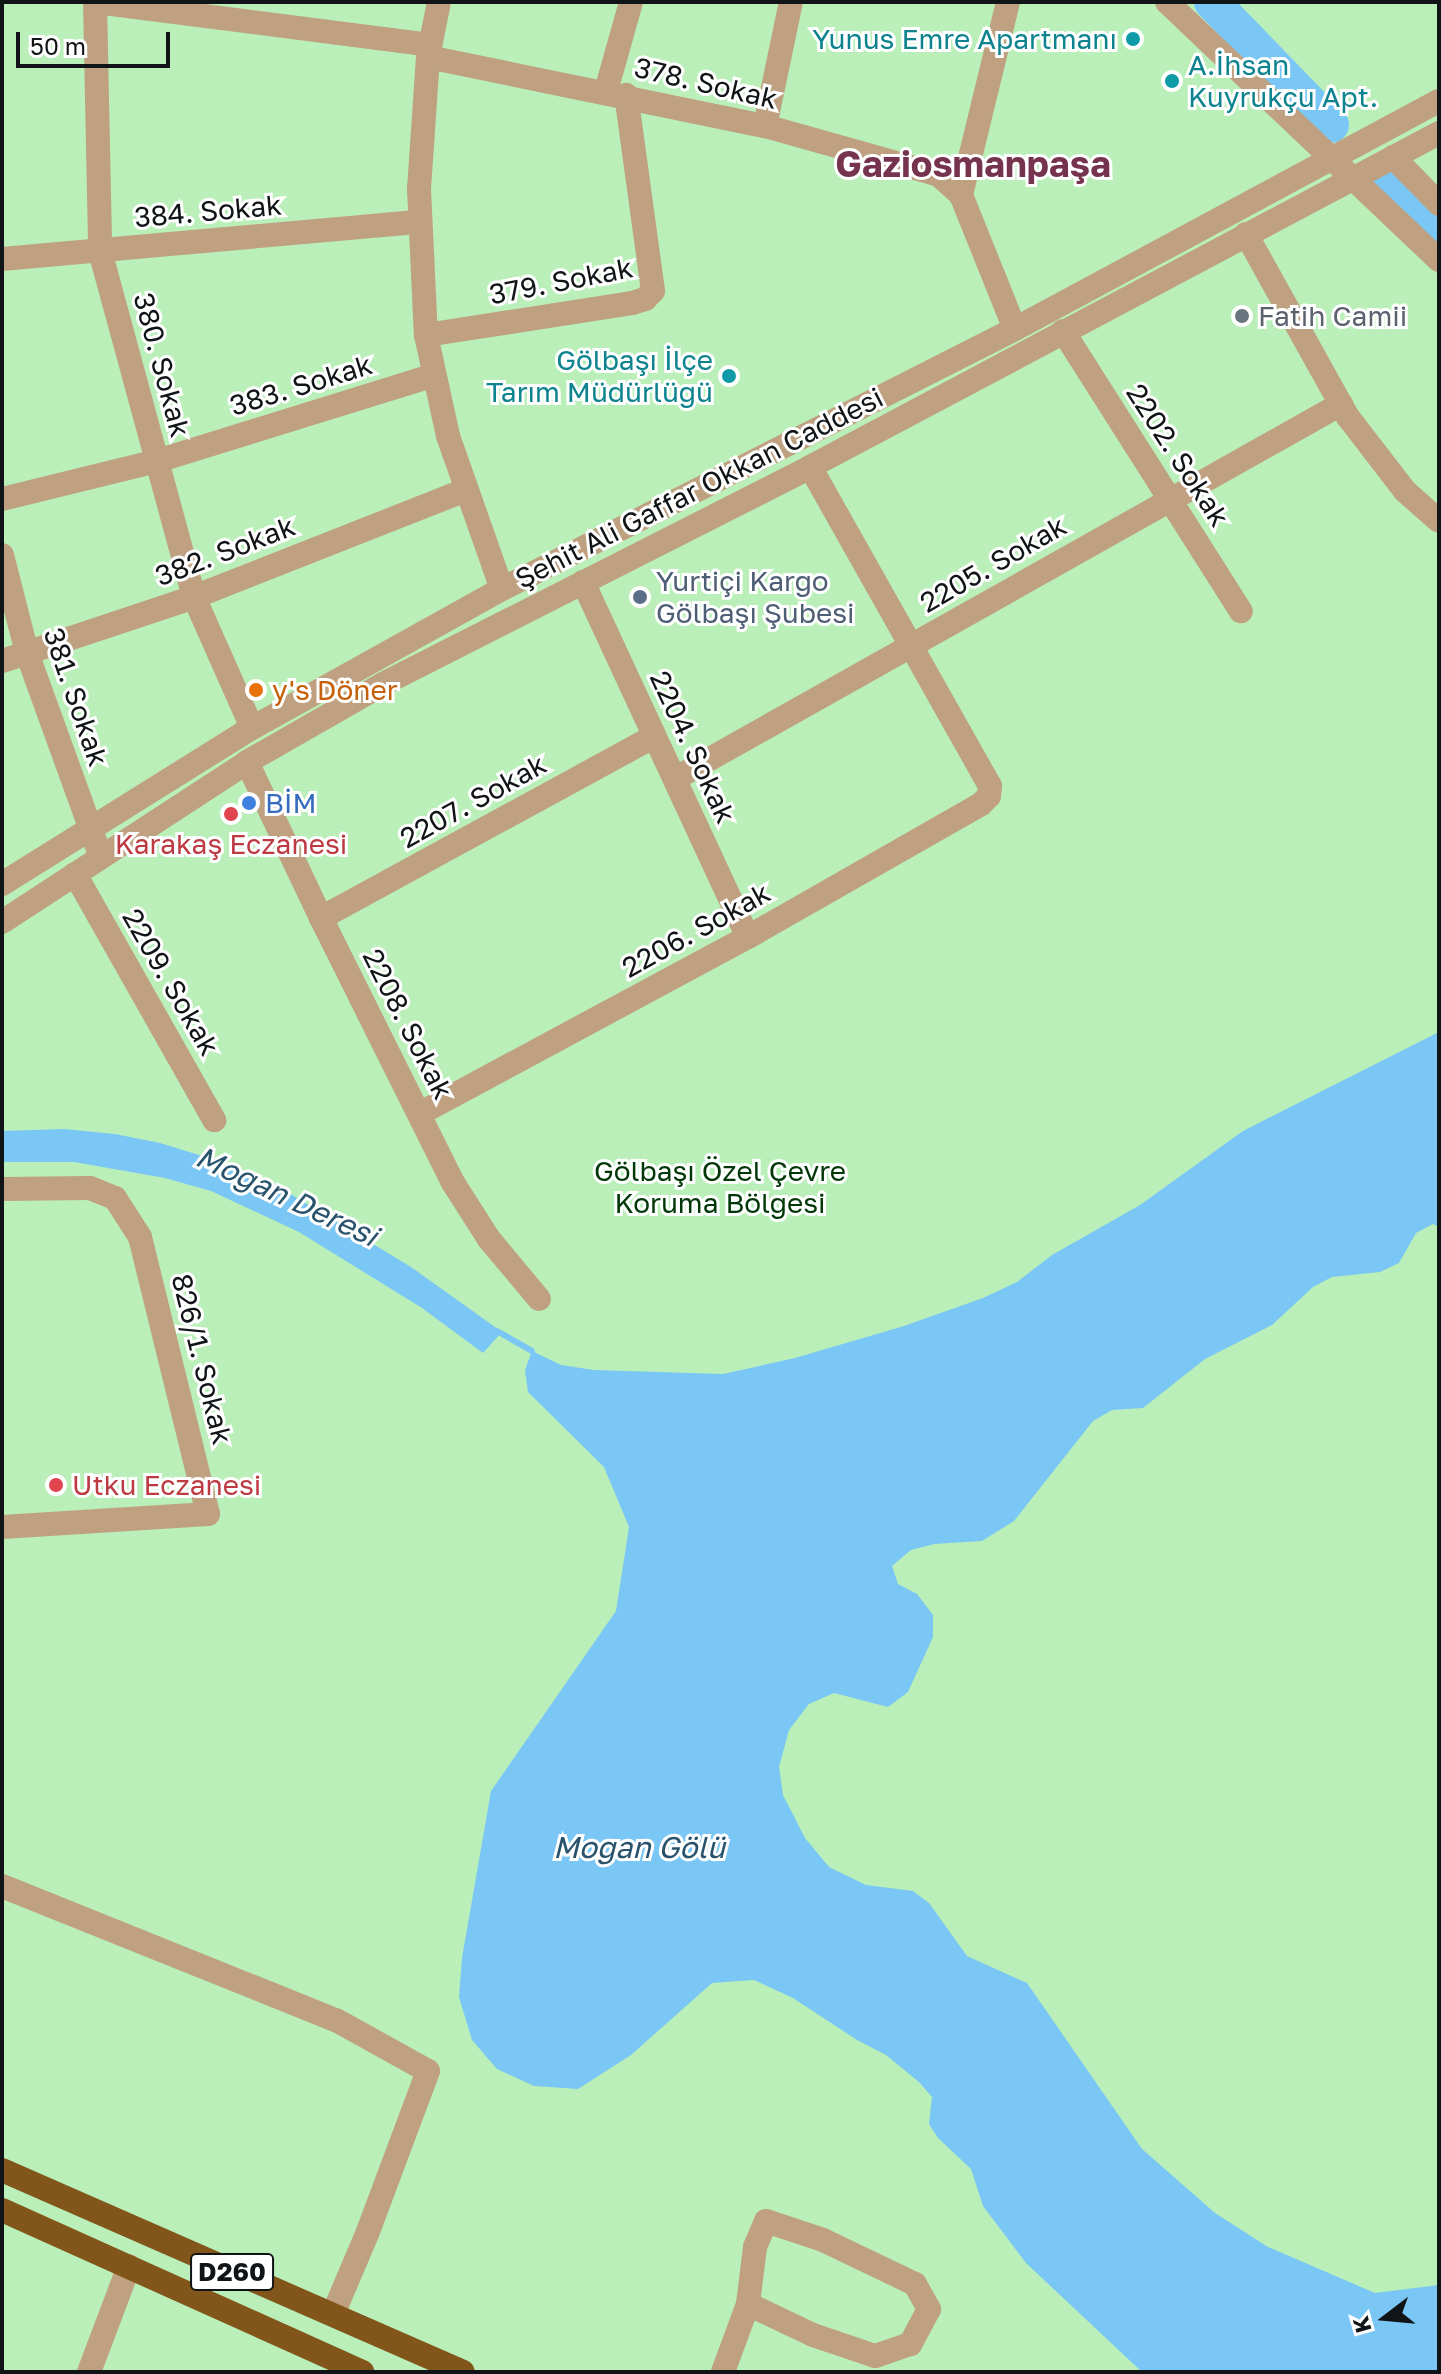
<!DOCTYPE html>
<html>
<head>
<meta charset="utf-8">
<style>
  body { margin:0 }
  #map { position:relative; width:1441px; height:2374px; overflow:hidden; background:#e9f1f9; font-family:"Golos Text",sans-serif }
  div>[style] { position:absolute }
  .green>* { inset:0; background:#baefb9; transform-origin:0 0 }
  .water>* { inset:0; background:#7ac6f5 }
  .stream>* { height:6px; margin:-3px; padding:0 3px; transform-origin:3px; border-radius:3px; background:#7ac6f5 }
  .river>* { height:36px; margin:-18px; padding:0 18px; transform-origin:18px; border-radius:18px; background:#7ac6f5 }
  .minor>* { height:24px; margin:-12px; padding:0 12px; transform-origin:12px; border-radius:12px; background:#bfa181 }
  .tertiary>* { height:24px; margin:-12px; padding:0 12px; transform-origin:12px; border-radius:12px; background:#bfa181 }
  .trunk>* { height:24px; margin:-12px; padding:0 12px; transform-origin:12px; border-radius:12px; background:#82551a }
  .dots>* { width:22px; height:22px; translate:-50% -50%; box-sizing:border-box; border:4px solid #fff; border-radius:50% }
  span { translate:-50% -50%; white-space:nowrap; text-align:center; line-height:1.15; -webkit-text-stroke:6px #fff; paint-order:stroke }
  .shield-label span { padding:2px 6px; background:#fff; border:2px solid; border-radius:6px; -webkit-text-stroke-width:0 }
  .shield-label { font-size:26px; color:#111417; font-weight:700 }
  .culture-label { font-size:28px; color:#0d838f }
  .right { translate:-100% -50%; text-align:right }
  .left { translate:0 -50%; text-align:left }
  .street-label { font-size:28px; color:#111417 }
  .worship-label { font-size:28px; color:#5b616d }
  .service-label { font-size:28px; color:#4e5e75 }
  .food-label { font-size:28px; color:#c56008 }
  .shop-label { font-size:28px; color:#366cbe }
  .health-label { font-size:28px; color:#be3a42 }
  .park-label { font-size:28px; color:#003707 }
  .water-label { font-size:30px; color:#29536c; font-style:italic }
  .district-label { font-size:36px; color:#76334e; font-weight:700 }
  .frame { position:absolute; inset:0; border:4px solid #111417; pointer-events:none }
  .north { position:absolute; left:1345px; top:2278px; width:80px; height:80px; -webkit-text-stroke:6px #fff; paint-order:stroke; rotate:254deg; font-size:22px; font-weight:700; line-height:32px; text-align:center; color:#111417 }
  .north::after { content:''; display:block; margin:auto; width:28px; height:36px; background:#111417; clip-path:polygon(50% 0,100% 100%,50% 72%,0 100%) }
  .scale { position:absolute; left:16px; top:32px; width:154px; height:36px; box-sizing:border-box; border:4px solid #111417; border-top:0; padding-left:10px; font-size:24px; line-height:28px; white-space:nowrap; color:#111417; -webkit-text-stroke:6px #fff; paint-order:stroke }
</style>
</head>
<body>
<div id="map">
  <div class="green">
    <i style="left:2px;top:2px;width:1437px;height:2370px"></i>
  </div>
  <div class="water">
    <i style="clip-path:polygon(1439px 1032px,1439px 1227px,1433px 1224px,1416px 1233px,1399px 1263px,1380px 1272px,1332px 1277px,1313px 1287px,1272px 1325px,1205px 1359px,1143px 1408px,1112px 1410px,1093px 1421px,1014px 1521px,982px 1541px,934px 1544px,911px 1550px,892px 1566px,898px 1584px,917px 1594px,933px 1615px,933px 1637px,908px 1692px,888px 1707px,834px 1693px,809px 1704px,789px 1730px,779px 1767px,783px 1795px,805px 1838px,829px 1867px,866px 1885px,913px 1891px,929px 1903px,967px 1956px,1027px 1983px,1142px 2149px,1215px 2213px,1268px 2247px,1375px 2293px,1439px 2285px,1439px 2372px,1142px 2372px,1026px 2263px,983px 2206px,971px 2169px,938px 2138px,929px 2124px,932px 2097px,919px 2082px,886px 2055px,857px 2040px,793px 1998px,754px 1980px,712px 1983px,631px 2055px,578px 2089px,534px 2086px,497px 2069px,472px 2040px,459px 1997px,462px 1958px,491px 1791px,616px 1611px,629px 1527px,604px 1467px,528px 1392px,525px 1370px,532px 1351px,561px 1365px,594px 1370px,723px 1374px,795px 1358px,904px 1326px,983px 1298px,1017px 1282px,1052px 1255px,1140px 1205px,1243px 1131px)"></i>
    <i style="clip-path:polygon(64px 1129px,115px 1134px,160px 1143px,225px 1163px,274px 1184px,411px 1267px,502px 1332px,483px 1353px,422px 1308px,299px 1232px,211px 1191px,165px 1178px,74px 1162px,2px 1162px,2px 1131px)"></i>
  </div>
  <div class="stream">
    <i style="left:497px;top:1331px;width:40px;rotate:29.7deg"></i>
  </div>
  <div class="river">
    <i style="left:1212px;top:2px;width:171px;rotate:45.9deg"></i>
    <i style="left:1385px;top:185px;width:74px;rotate:43.4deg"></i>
  </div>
  <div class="minor">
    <i style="left:95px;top:2px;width:249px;rotate:88.8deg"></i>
    <i style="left:100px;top:251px;width:359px;rotate:74.8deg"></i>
    <i style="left:194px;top:597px;width:143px;rotate:66.1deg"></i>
    <i style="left:1008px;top:2px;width:199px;rotate:103.7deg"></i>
    <i style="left:961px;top:195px;width:144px;rotate:68.1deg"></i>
    <i style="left:1167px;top:2px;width:375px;rotate:43.5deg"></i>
    <i style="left:428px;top:57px;width:344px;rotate:11.6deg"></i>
    <i style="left:765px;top:126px;width:181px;rotate:15.7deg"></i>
    <i style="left:939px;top:175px;width:30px;rotate:42deg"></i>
    <i style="left:606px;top:91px;width:92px;rotate:-74.3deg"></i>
    <i style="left:765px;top:126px;width:127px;rotate:-78.2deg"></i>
    <i style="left:1393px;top:157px;width:66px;rotate:45.6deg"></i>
    <i style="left:1246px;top:234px;width:210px;rotate:60.9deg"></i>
    <i style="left:1348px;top:417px;width:93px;rotate:52.4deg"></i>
    <i style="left:1405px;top:491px;width:45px;rotate:41.4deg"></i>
    <i style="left:2px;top:259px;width:419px;rotate:-5.1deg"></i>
    <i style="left:1063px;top:331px;width:332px;rotate:57.6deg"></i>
    <i style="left:426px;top:335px;width:208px;rotate:-8.8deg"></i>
    <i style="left:632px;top:303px;width:14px;rotate:-17deg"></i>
    <i style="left:645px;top:299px;width:11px;rotate:-45deg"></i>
    <i style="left:653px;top:291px;width:198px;rotate:-97.8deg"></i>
    <i style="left:2px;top:499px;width:160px;rotate:-13.8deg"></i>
    <i style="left:157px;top:461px;width:288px;rotate:-17.2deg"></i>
    <i style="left:2px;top:555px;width:101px;rotate:75.7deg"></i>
    <i style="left:27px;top:653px;width:217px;rotate:70.1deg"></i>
    <i style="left:583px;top:582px;width:391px;rotate:65.1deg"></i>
    <i style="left:2px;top:661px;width:202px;rotate:-18.4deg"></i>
    <i style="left:194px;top:597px;width:292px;rotate:-21.5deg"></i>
    <i style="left:247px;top:762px;width:173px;rotate:64.6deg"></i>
    <i style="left:321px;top:918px;width:294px;rotate:63.5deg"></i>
    <i style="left:452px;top:1181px;width:69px;rotate:57.5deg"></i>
    <i style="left:489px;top:1239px;width:78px;rotate:50.2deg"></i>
    <i style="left:676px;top:778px;width:763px;rotate:-29.35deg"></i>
    <i style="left:75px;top:874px;width:283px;rotate:60.5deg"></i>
    <i style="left:321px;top:918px;width:378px;rotate:-28.6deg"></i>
    <i style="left:419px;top:1114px;width:374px;rotate:-28.3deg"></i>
    <i style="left:748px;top:937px;width:268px;rotate:-29.7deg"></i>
    <i style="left:981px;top:804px;width:11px;rotate:-45deg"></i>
    <i style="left:989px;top:796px;width:10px;rotate:-84deg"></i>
    <i style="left:990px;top:786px;width:366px;rotate:-119.4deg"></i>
    <i style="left:2px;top:1189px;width:88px;rotate:-0.7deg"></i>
    <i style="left:90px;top:1188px;width:27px;rotate:22deg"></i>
    <i style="left:115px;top:1198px;width:46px;rotate:57.3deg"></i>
    <i style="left:140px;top:1237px;width:285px;rotate:76.2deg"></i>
    <i style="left:208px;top:1514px;width:206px;rotate:176.4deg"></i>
    <i style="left:2px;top:1886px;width:360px;rotate:21.9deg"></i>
    <i style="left:336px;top:2020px;width:105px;rotate:29deg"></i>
    <i style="left:428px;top:2071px;width:174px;rotate:110.5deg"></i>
    <i style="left:367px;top:2234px;width:87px;rotate:113deg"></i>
    <i style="left:89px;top:2372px;width:113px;rotate:-69.3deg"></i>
    <i style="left:723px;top:2372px;width:72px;rotate:-69.8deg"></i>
    <i style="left:748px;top:2304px;width:57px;rotate:-83deg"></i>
    <i style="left:755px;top:2247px;width:28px;rotate:-67deg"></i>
    <i style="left:766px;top:2221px;width:60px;rotate:18.4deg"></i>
    <i style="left:823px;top:2240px;width:102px;rotate:25.6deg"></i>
    <i style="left:915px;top:2284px;width:29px;rotate:61deg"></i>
    <i style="left:929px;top:2309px;width:40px;rotate:118deg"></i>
    <i style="left:910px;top:2344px;width:37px;rotate:161deg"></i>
    <i style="left:875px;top:2356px;width:65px;rotate:-161.3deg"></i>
    <i style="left:813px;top:2335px;width:72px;rotate:-154.5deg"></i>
  </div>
  <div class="tertiary">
    <i style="left:96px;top:2px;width:337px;rotate:7.3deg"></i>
    <i style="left:439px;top:2px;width:56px;rotate:101.3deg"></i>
    <i style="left:428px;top:57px;width:132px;rotate:93.9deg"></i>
    <i style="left:419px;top:189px;width:146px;rotate:87.3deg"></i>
    <i style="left:426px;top:335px;width:103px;rotate:77.7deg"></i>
    <i style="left:448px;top:436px;width:162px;rotate:70.6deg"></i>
    <i style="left:2px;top:884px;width:295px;rotate:-32deg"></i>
    <i style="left:252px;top:728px;width:286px;rotate:-29.1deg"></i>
    <i style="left:502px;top:589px;width:575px;rotate:-26.88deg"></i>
    <i style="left:1015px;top:329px;width:481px;rotate:-28.3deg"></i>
    <i style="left:2px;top:922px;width:293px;rotate:-33.1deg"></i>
    <i style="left:247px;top:762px;width:157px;rotate:-29.8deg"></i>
    <i style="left:383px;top:684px;width:479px;rotate:-26.9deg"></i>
    <i style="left:810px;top:467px;width:712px;rotate:-27.97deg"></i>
  </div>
  <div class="trunk">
    <i style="left:2px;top:2170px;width:503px;rotate:23.66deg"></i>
    <i style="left:2px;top:2210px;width:395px;rotate:24.2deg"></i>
  </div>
  <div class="dots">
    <i style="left:1133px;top:39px;background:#0f9aa8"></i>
    <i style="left:1172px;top:81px;background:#0f9aa8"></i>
    <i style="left:1242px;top:316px;background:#6b7280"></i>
    <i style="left:729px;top:376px;background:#0f9aa8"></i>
    <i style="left:640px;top:597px;background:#5c6f8a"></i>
    <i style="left:256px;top:690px;background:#e8710a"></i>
    <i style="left:249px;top:803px;background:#3f7fe0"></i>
    <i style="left:231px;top:814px;background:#e0444e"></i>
    <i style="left:56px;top:1485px;background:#e0444e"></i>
  </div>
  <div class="shield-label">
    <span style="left:232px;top:2272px">D260</span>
  </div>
  <div class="culture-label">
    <span class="right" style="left:1117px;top:39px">Yunus Emre Apartmanı</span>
    <span class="left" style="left:1188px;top:81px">A.İhsan<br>Kuyrukçu Apt.</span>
    <span class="right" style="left:713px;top:376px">Gölbaşı İlçe<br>Tarım Müdürlüğü</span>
  </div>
  <div class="street-label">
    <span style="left:706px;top:83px;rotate:13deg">378. Sokak</span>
    <span style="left:208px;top:211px;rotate:-5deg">384. Sokak</span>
    <span style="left:561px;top:281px;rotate:-11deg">379. Sokak</span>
    <span style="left:162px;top:365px;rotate:75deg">380. Sokak</span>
    <span style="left:301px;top:385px;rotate:-17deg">383. Sokak</span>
    <span style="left:1178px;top:455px;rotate:57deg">2202. Sokak</span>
    <span style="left:699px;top:488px;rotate:-27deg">Şehit Ali Gaffar Okkan Caddesi</span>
    <span style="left:225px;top:551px;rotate:-21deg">382. Sokak</span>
    <span style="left:993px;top:564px;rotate:-30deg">2205. Sokak</span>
    <span style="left:76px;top:697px;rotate:71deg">381. Sokak</span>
    <span style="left:693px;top:747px;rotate:65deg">2204. Sokak</span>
    <span style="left:473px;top:801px;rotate:-29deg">2207. Sokak</span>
    <span style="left:696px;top:930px;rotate:-29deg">2206. Sokak</span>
    <span style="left:171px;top:982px;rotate:60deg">2209. Sokak</span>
    <span style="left:408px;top:1024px;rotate:63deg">2208. Sokak</span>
    <span style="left:202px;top:1359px;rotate:76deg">826/1. Sokak</span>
  </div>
  <div class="worship-label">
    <span class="left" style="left:1258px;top:316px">Fatih Camii</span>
  </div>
  <div class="service-label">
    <span class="left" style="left:656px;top:597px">Yurtiçi Kargo<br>Gölbaşı Şubesi</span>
  </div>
  <div class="food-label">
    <span class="left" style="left:272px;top:690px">y's Döner</span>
  </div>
  <div class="shop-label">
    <span class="left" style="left:265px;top:803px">BİM</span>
  </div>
  <div class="health-label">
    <span style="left:231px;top:844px">Karakaş Eczanesi</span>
    <span class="left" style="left:72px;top:1485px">Utku Eczanesi</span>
  </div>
  <div class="park-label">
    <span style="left:720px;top:1187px">Gölbaşı Özel Çevre<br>Koruma Bölgesi</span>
  </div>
  <div class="water-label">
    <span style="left:287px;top:1196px;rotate:25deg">Mogan Deresi</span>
    <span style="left:639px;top:1847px">Mogan Gölü</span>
  </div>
  <div class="district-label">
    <span style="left:973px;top:164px">Gaziosmanpaşa</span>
  </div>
  <div class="frame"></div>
  <div class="north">K</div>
  <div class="scale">50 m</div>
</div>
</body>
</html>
